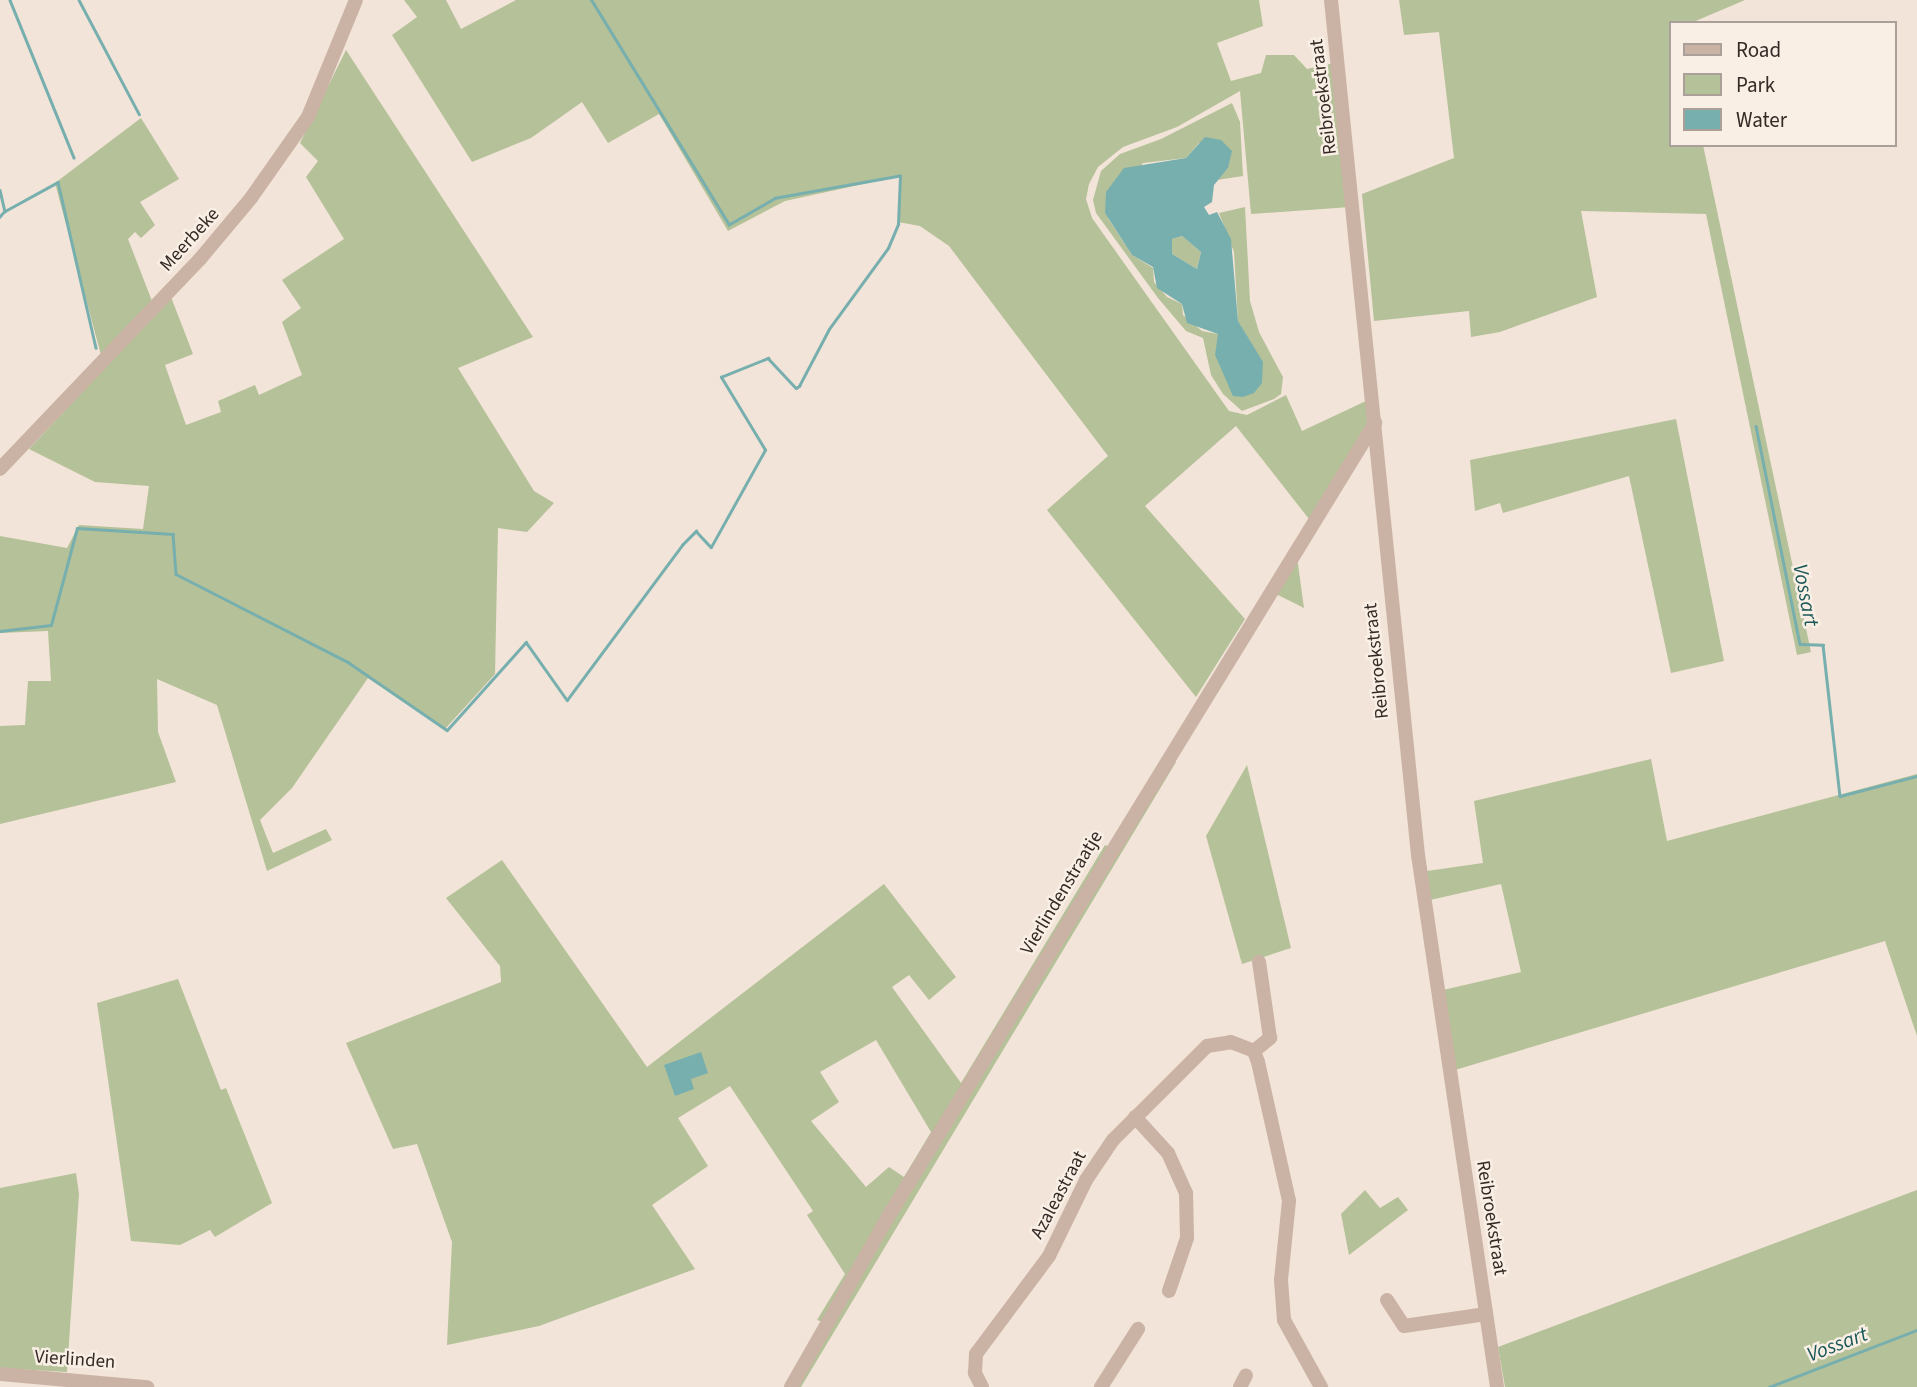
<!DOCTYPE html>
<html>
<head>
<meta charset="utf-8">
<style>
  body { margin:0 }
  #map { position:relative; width:1917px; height:1387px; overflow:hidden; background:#f2e4d8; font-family:"Source Sans 3",sans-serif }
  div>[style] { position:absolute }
  .green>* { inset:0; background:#b5c198 }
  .water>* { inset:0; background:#77afae }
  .stream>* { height:2.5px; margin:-1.25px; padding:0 1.25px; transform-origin:1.25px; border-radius:1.25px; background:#77afae }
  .minor>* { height:14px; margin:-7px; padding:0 7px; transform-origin:7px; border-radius:7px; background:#cab3a4 }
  span { translate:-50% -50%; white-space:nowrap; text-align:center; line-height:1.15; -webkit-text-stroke:5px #f9efe5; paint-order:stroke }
  .street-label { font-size:19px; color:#352a26 }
  .water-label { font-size:21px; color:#1b5757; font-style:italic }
  .legend { position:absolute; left:1669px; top:21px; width:228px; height:126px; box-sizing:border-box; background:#f9efe5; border:2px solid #aba099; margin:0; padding:9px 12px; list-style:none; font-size:21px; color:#352a26 }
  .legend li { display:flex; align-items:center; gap:14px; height:35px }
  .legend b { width:35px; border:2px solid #aba099 }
</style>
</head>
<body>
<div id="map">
  <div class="green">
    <i style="clip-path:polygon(404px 0,446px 0,461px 29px,516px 0,1259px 0,1263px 26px,1217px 43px,1231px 81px,1261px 73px,1266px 55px,1294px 55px,1307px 69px,1334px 63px,1350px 207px,1251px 214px,1240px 91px,1177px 127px,1123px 147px,1098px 167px,1089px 184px,1086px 199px,1092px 218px,1229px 411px,1247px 415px,1286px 395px,1302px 431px,1366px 401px,1369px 421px,1309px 519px,1236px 426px,1145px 506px,1245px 619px,1196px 697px,1047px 510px,1108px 456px,949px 246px,920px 226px,898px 222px,900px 176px,785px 201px,728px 231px,659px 114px,608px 143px,582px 102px,531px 138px,472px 162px,392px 35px,417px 17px)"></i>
    <i style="clip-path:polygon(1399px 0,1745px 0,1691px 23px,1670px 23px,1670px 145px,1703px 145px,1811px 652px,1797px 655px,1706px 214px,1581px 211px,1597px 297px,1500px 332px,1471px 337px,1469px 311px,1374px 321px,1362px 194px,1454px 158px,1439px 32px,1404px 35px)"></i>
    <i style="clip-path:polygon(346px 50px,533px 337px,458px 368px,534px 491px,554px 503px,527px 532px,498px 528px,495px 674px,445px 729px,368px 678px,292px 788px,260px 820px,273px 853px,326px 829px,332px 840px,267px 871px,217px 705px,157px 679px,158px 732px,176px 782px,0 824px,0 726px,25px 725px,28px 681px,51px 681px,48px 631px,0 633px,0 536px,67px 548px,79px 525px,143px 529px,149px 486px,95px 482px,29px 449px,171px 297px,193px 354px,165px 365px,186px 425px,221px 412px,218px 401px,255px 385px,259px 395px,302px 375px,282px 322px,301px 308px,282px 280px,344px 239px,306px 177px,318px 161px,300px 143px)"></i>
    <i style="clip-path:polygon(1232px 103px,1240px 122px,1243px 176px,1217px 180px,1228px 168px,1199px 143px,1186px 158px,1143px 163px,1108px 218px,1132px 255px,1153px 268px,1154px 282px,1167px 297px,1182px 304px,1183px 315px,1202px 331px,1218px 334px,1219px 364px,1243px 397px,1253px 347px,1238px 321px,1234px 252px,1219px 213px,1245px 207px,1250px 301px,1259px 332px,1283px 377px,1281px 394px,1274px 399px,1242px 411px,1223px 394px,1211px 375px,1203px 338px,1186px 331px,1158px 298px,1096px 213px,1093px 200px,1101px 171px,1120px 154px,1161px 139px)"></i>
    <i style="clip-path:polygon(141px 118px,179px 179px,140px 202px,155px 225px,141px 238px,135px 232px,128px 239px,152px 301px,101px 355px,55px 183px)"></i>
    <i style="clip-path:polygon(1182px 236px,1201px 252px,1197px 269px,1172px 254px,1172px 239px)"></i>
    <i style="clip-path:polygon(1676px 419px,1724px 661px,1671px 673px,1629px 476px,1503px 513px,1500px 503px,1475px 511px,1470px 460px)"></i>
    <i style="clip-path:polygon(1297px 557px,1304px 608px,1276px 594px)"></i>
    <i style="clip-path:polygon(evenodd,1171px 758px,1176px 762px,801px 1387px,795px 1387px,828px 1324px,817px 1320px,845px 1274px,807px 1215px,813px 1211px,730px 1086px,678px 1118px,708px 1166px,652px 1205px,695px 1269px,539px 1326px,447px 1345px,452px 1242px,417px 1144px,393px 1149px,346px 1043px,501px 982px,500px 966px,446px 898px,502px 860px,647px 1067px,884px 884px,956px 977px,929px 1000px,909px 975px,892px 987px,961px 1083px,1105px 845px,1116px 851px,1171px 758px,876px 1040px,931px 1132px,904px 1177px,889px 1167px,866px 1187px,811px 1121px,839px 1102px,820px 1072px,876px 1040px)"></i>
    <i style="clip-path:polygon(1651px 759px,1667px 841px,1917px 774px,1917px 1036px,1885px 941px,1455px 1070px,1443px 990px,1521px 972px,1501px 884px,1430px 900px,1427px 871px,1483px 863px,1474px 801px)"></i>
    <i style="clip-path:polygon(1247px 765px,1291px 948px,1242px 964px,1206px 836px)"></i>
    <i style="clip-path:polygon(178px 979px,221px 1090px,226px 1088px,272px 1203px,215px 1237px,210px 1230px,180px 1245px,131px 1241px,97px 1003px)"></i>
    <i style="clip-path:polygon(76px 1173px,79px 1194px,67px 1372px,0 1368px,0 1188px)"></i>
    <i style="clip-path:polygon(1365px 1190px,1380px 1208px,1398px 1197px,1408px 1210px,1349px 1255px,1341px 1214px)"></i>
    <i style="clip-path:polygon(1917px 1190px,1917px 1387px,1505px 1387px,1498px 1347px)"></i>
  </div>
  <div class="water">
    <i style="clip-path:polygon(evenodd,1205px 137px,1221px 140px,1232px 151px,1228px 168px,1214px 185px,1212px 202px,1204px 207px,1209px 215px,1217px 212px,1231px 239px,1238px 321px,1263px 362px,1262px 383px,1254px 393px,1243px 397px,1233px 396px,1215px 355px,1218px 334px,1187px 323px,1182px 304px,1157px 288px,1153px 267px,1132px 255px,1105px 213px,1106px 192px,1124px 168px,1186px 158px,1205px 137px,1182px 236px,1201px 252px,1197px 269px,1172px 254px,1172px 239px,1182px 236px)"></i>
    <i style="clip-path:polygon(701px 1052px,708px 1073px,691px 1079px,694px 1089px,675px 1096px,664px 1065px)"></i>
  </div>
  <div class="stream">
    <i style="left:10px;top:0;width:170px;rotate:67.9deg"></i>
    <i style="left:79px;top:0;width:129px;rotate:62.2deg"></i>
    <i style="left:0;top:190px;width:22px;rotate:77deg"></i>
    <i style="left:5px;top:211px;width:8px;rotate:130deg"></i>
    <i style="left:5px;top:211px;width:60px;rotate:-28.7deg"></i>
    <i style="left:58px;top:182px;width:170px;rotate:77.1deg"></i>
    <i style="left:1756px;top:426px;width:222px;rotate:78.6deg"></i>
    <i style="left:1800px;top:644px;width:23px;rotate:2deg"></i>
    <i style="left:1823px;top:645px;width:152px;rotate:83.6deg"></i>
    <i style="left:1840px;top:796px;width:80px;rotate:-14.6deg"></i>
    <i style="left:0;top:631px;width:51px;rotate:-6.7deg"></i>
    <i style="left:51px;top:625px;width:100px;rotate:-75deg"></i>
    <i style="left:77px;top:528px;width:96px;rotate:3.6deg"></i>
    <i style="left:173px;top:534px;width:40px;rotate:85.7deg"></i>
    <i style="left:176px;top:574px;width:193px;rotate:27.1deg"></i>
    <i style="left:348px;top:662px;width:120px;rotate:34.5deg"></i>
    <i style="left:447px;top:730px;width:118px;rotate:-48.1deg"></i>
    <i style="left:526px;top:642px;width:71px;rotate:54.7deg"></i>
    <i style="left:567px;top:700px;width:193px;rotate:-53.4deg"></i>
    <i style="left:682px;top:545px;width:20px;rotate:-45deg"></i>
    <i style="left:696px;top:531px;width:22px;rotate:47deg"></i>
    <i style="left:711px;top:547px;width:111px;rotate:-60.9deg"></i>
    <i style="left:765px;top:450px;width:85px;rotate:-121.1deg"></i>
    <i style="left:721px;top:377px;width:51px;rotate:-22deg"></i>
    <i style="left:768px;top:358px;width:41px;rotate:47deg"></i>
    <i style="left:796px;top:388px;width:4px;rotate:-34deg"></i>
    <i style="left:799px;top:386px;width:64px;rotate:-62.2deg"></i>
    <i style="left:829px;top:329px;width:100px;rotate:-53.9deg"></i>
    <i style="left:888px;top:248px;width:26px;rotate:-67deg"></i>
    <i style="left:898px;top:224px;width:48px;rotate:-87.6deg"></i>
    <i style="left:900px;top:176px;width:126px;rotate:169.9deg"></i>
    <i style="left:776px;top:198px;width:54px;rotate:150.1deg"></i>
    <i style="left:729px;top:225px;width:264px;rotate:-121.5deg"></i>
    <i style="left:1769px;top:1387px;width:159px;rotate:-21.1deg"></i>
  </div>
  <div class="minor">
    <i style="left:1331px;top:0;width:859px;rotate:84.19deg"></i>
    <i style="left:1418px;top:855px;width:538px;rotate:81.55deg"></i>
    <i style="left:0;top:469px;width:290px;rotate:-46.4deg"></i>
    <i style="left:200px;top:259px;width:80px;rotate:-50.1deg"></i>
    <i style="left:251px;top:198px;width:99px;rotate:-54.9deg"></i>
    <i style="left:308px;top:117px;width:126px;rotate:-67.7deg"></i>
    <i style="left:1254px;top:1051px;width:21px;rotate:-39deg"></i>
    <i style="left:1270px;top:1038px;width:77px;rotate:-98.2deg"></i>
    <i style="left:1135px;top:1117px;width:49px;rotate:47.5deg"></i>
    <i style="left:1168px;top:1153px;width:44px;rotate:65.8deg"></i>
    <i style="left:1186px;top:1193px;width:45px;rotate:88.7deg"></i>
    <i style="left:1187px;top:1238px;width:56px;rotate:108.8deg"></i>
    <i style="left:1387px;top:1300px;width:31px;rotate:57deg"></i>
    <i style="left:1404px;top:1326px;width:83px;rotate:-8.3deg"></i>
    <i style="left:0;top:1374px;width:148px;rotate:5.1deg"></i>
    <i style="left:791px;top:1387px;width:202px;rotate:-60.3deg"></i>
    <i style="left:891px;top:1212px;width:926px;rotate:-58.47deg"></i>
    <i style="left:982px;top:1387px;width:16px;rotate:-117deg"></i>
    <i style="left:975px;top:1373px;width:19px;rotate:-87deg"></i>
    <i style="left:976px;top:1354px;width:122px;rotate:-53.3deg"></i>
    <i style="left:1049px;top:1256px;width:85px;rotate:-64deg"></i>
    <i style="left:1086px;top:1180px;width:48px;rotate:-56deg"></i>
    <i style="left:1113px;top:1140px;width:133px;rotate:-45deg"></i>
    <i style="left:1207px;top:1046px;width:24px;rotate:-9deg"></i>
    <i style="left:1231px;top:1042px;width:25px;rotate:21deg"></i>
    <i style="left:1254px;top:1051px;width:12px;rotate:70deg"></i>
    <i style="left:1258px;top:1062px;width:142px;rotate:77.4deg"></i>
    <i style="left:1289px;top:1201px;width:79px;rotate:95.8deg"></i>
    <i style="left:1281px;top:1280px;width:40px;rotate:85.7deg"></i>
    <i style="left:1284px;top:1320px;width:77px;rotate:61.1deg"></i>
    <i style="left:1101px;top:1387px;width:69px;rotate:-57.5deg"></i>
    <i style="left:1240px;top:1387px;width:13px;rotate:-63deg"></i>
  </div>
  <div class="street-label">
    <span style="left:1324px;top:97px;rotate:-97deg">Reibroekstraat</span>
    <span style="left:190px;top:240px;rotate:-48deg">Meerbeke</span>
    <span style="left:1377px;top:661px;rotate:-96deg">Reibroekstraat</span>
    <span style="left:1062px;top:893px;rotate:-59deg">Vierlindenstraatje</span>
    <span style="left:1059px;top:1195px;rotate:-62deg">Azaleastraat</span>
    <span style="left:1491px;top:1218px;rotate:81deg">Reibroekstraat</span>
    <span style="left:75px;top:1360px;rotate:4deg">Vierlinden</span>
  </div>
  <div class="water-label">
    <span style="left:1806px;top:595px;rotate:79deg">Vossart</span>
    <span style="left:1837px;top:1344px;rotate:-21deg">Vossart</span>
  </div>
  <ul class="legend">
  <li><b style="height:9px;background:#cab3a4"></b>Road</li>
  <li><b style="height:19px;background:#b5c198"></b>Park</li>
  <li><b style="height:19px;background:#77afae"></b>Water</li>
  </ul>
</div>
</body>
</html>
